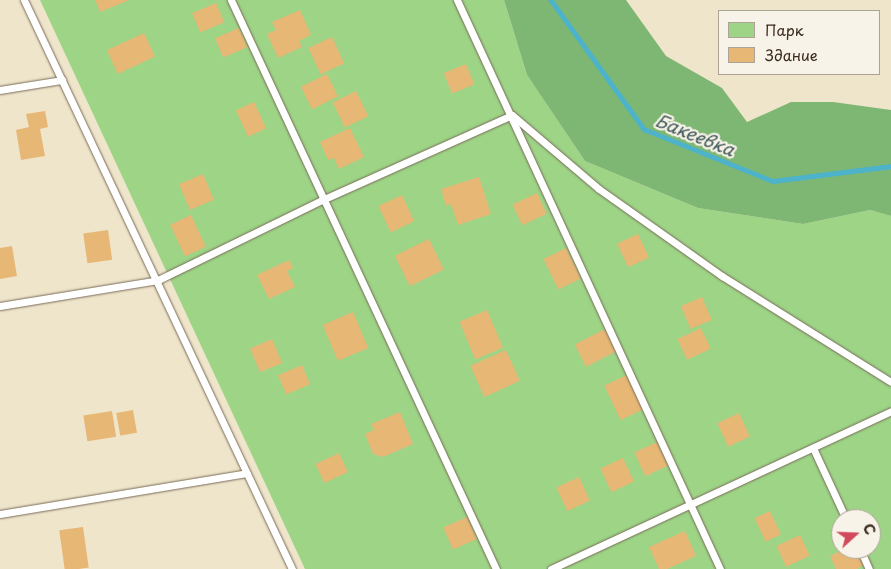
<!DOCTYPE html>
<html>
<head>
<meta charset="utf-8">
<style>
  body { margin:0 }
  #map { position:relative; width:891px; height:569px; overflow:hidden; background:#efe5ca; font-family:"Playpen Sans",sans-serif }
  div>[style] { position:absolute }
  .green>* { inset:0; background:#9dd486 }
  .forest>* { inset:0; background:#7eb673 }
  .stream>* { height:4.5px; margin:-2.25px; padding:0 2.25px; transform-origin:2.25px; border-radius:2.25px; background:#4cb3cb }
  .building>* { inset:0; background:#e7b775; transform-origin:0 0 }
  .roads { filter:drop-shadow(0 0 1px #7a6b5a) drop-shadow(0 0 1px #7a6b5a) }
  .lane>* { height:7px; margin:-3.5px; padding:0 3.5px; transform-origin:3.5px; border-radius:3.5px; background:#fff }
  span { translate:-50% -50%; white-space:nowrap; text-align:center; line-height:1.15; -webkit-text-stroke:4.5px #f7f3e8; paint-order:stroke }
  .water-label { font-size:18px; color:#415a5b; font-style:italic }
  .legend { position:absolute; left:718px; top:10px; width:162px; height:65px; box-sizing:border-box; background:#f7f3e8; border:1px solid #aca397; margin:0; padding:6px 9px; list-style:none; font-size:15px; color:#3b2a1e }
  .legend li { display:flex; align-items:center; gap:10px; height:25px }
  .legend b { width:25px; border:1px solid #aca397 }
  .north { position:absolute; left:831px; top:509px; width:50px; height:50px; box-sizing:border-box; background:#f7f3e8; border:1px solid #aca397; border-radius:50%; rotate:70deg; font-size:14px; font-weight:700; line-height:20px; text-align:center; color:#3b2a1e }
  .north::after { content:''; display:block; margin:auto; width:18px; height:22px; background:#d1495b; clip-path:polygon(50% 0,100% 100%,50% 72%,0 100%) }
</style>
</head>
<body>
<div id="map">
  <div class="green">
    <i style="clip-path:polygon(evenodd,40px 0,504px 0,527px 75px,585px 161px,698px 208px,803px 224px,870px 210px,891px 216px,891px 569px,305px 569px,40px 0,841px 519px,871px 519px,871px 549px,841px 549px,841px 519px)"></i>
  </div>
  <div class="forest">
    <i style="clip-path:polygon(504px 0,626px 0,666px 56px,722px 88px,747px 122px,791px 102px,833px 102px,891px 110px,891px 216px,870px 210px,803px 224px,698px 208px,585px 161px,527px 75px)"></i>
  </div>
  <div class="stream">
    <i style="left:551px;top:0;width:159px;rotate:54.2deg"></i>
    <i style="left:644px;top:129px;width:139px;rotate:22deg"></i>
    <i style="left:773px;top:181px;width:119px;rotate:-7.2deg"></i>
  </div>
  <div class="building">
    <i style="clip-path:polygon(95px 0,129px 0,100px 12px)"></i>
    <i style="left:216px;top:3px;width:21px;height:26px;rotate:67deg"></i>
    <i style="clip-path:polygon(300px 10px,311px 35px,299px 41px,302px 47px,278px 58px,267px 34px,276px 30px,272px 22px)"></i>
    <i style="left:239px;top:28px;width:21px;height:26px;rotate:67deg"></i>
    <i style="left:144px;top:33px;width:26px;height:41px;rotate:65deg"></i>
    <i style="left:332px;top:37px;width:29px;height:26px;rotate:65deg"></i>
    <i style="left:466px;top:64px;width:22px;height:24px;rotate:68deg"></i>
    <i style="left:327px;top:74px;width:25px;height:29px;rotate:64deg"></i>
    <i style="left:356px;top:91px;width:28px;height:26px;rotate:64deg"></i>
    <i style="left:254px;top:102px;width:29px;height:20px;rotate:65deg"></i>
    <i style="clip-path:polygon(45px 111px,48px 127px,40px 129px,45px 156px,21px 160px,16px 130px,29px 127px,26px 114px)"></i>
    <i style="clip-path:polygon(350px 128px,364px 157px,339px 169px,334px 158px,328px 160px,320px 142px)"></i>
    <i style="left:203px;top:174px;width:28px;height:26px;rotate:67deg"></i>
    <i style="clip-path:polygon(479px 177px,491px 214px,458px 225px,451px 204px,446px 206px,441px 189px)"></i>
    <i style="left:537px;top:193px;width:23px;height:27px;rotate:65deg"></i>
    <i style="left:402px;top:195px;width:29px;height:26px;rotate:65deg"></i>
    <i style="left:191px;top:215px;width:35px;height:23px;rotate:65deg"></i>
    <i style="left:108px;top:230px;width:30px;height:25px;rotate:82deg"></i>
    <i style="left:638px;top:234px;width:26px;height:23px;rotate:65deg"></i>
    <i style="left:429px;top:239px;width:34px;height:38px;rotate:64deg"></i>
    <i style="clip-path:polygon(12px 246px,17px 276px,0 279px,0 248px)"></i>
    <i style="left:566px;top:248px;width:34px;height:25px;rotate:64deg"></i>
    <i style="clip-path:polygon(289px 260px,293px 268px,287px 271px,295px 287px,269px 299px,257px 275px)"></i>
    <i style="left:702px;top:297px;width:25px;height:23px;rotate:67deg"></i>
    <i style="left:487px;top:310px;width:41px;height:30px;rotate:67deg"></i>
    <i style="left:353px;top:312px;width:39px;height:33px;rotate:67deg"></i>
    <i style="left:701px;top:328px;width:23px;height:26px;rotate:65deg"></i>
    <i style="left:605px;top:329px;width:25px;height:34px;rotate:63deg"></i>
    <i style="left:272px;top:339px;width:26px;height:24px;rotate:67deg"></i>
    <i style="left:506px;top:350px;width:34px;height:39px;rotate:66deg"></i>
    <i style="left:302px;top:365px;width:21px;height:26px;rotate:67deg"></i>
    <i style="left:627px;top:375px;width:38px;height:25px;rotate:65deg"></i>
    <i style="left:133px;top:410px;width:23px;height:17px;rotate:80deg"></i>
    <i style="left:112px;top:411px;width:26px;height:29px;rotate:81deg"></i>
    <i style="clip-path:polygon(400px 412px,413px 444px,383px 457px,373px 454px,365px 434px,374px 430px,371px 424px)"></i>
    <i style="left:739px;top:413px;width:26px;height:24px;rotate:65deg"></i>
    <i style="left:657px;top:442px;width:26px;height:25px;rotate:65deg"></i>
    <i style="left:339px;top:453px;width:21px;height:26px;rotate:65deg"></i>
    <i style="left:623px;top:458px;width:26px;height:25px;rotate:65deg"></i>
    <i style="left:579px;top:477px;width:26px;height:25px;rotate:65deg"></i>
    <i style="left:770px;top:511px;width:26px;height:17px;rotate:65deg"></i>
    <i style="left:467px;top:517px;width:24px;height:26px;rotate:66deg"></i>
    <i style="left:83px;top:527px;width:41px;height:24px;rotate:82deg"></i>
    <i style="clip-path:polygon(685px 531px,696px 556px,667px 569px,659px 569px,649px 547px)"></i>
    <i style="left:800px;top:535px;width:23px;height:26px;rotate:65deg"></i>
    <i style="clip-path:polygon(845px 549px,856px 549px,864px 565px,857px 569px,836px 569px,830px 556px)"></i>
  </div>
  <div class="roads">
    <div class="lane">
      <i style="left:24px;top:0;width:629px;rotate:64.78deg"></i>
      <i style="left:231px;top:0;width:628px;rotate:65.03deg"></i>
      <i style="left:457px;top:0;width:627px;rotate:65.19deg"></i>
      <i style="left:0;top:90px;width:63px;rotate:-9.2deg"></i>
      <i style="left:0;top:306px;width:160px;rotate:-9.3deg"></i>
      <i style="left:158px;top:280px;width:182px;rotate:-26deg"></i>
      <i style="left:322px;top:200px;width:208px;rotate:-24.1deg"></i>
      <i style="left:512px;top:115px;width:114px;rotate:40.4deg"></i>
      <i style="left:599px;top:189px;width:151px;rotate:35.3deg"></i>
      <i style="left:722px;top:276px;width:199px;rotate:32.1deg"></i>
      <i style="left:813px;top:448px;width:78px;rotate:65.1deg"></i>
      <i style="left:0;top:514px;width:250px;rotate:-9.4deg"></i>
      <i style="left:860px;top:549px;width:22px;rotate:66deg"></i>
      <i style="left:551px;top:569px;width:375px;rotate:-24.9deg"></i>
    </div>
  </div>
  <div class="water-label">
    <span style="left:695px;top:135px;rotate:22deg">Бакеевка</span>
  </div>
  <ul class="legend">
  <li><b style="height:14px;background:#9dd486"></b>Парк</li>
  <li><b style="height:14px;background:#e7b775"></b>Здание</li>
  </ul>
  <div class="north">С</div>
</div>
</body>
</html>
